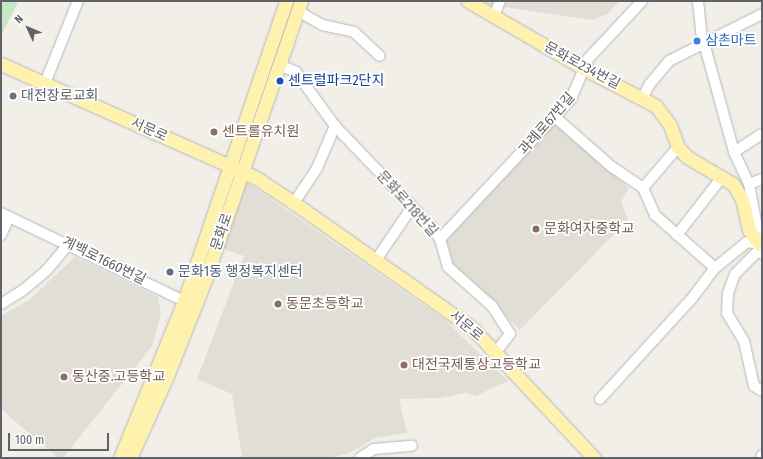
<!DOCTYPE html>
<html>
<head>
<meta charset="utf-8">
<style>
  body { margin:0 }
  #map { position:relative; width:763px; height:459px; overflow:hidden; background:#f1efe8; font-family:"Fira Sans Condensed","Noto Sans KR",sans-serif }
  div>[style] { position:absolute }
  .education>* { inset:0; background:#e1ded6 }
  .green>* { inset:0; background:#c5e8c5 }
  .roads { filter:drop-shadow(0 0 1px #b5b8bc) drop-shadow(0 0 1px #b5b8bc) }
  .minor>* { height:10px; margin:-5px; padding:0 5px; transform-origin:5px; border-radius:5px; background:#fff }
  .major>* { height:13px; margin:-6.5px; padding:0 6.5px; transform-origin:6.5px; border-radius:6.5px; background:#fff2af }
  .dots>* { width:11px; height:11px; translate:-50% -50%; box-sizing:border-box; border:2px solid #fff; border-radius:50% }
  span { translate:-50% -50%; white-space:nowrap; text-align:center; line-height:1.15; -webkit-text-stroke:3.5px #fff; paint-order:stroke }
  .shop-label { font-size:14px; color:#366cbe }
  .left { translate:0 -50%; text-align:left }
  .street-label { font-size:14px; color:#5f6368 }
  .transit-label { font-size:14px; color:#164399 }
  .worship-label { font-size:14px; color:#5b616d }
  .education-label { font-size:14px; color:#785e54 }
  .service-label { font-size:14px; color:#4e5e75 }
  .frame { position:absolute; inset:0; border:2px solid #5f6368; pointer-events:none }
  .north { position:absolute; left:8px; top:8px; width:40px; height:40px; -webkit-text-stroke:3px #fff; paint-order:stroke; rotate:314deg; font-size:11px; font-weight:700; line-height:16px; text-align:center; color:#5f6368 }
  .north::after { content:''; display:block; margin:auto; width:14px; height:18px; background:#5f6368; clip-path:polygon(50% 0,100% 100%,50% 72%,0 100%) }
  .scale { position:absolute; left:8px; top:433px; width:101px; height:18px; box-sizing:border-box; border:2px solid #5f6368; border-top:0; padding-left:5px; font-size:12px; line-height:14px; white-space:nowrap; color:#5f6368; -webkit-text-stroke:3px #fff; paint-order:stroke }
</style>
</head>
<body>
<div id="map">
  <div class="education">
    <i style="clip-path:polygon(483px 1px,620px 1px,607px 14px,592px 20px,490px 5px)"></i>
    <i style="clip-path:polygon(555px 123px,629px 188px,621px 202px,628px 220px,520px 330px,454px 265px,446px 239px)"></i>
    <i style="clip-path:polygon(245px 181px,445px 320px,508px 381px,476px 396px,466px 393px,439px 398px,399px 399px,407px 433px,375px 438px,347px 454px,328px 458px,242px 458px,232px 394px,197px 379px,244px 256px,221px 248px)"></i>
    <i style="clip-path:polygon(75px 257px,158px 297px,161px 313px,152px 346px,63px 458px,58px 458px,1px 409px,1px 316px,30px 299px)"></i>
  </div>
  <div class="green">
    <i style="clip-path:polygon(1px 1px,19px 1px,1px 35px)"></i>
  </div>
  <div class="roads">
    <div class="minor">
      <i style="left:698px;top:1px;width:31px;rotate:84deg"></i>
      <i style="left:701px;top:32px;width:124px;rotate:74.6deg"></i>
      <i style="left:734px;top:152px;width:35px;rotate:65deg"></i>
      <i style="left:749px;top:184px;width:71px;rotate:79.5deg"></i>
      <i style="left:298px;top:11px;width:28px;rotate:30deg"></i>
      <i style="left:322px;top:25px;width:33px;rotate:12deg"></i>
      <i style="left:354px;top:32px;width:35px;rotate:43deg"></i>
      <i style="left:494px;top:16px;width:16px;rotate:-68deg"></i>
      <i style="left:279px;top:65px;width:18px;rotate:22deg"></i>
      <i style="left:296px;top:72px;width:67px;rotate:54.2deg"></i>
      <i style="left:335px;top:126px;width:137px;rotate:46.2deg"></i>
      <i style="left:430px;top:225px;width:17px;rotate:54deg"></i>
      <i style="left:440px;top:239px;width:29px;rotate:74deg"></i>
      <i style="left:448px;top:267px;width:59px;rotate:41.6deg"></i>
      <i style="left:492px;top:306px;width:33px;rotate:57deg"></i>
      <i style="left:510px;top:334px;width:23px;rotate:128deg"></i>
      <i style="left:45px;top:83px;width:88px;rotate:-68.1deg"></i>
      <i style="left:643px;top:97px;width:13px;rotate:-63deg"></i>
      <i style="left:649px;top:85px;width:31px;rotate:-50deg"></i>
      <i style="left:669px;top:61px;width:104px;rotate:-26.8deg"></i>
      <i style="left:555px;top:117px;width:76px;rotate:41.3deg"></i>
      <i style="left:612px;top:167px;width:37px;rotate:34deg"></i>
      <i style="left:643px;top:188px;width:30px;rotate:66deg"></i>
      <i style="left:655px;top:215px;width:80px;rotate:41.5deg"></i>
      <i style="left:715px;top:268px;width:41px;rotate:-39.1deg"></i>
      <i style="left:747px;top:242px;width:12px;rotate:9deg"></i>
      <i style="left:734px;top:152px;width:33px;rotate:-33deg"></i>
      <i style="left:749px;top:184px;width:14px;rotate:-21deg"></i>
      <i style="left:643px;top:188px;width:54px;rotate:-49.5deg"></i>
      <i style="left:294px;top:203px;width:42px;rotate:-56.7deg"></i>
      <i style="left:317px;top:168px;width:46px;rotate:-66.8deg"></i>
      <i style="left:1px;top:213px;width:203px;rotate:25.7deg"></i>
      <i style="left:184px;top:301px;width:6px;rotate:59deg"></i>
      <i style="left:1px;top:235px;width:20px;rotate:-66deg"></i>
      <i style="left:677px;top:235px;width:73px;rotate:-52.2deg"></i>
      <i style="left:440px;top:239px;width:192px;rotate:-46.9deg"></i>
      <i style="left:571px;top:99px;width:43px;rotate:-67deg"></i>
      <i style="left:588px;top:59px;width:79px;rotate:-47deg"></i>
      <i style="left:761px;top:248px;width:37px;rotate:135deg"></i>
      <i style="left:735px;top:274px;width:20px;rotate:110deg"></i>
      <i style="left:728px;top:293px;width:20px;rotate:93deg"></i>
      <i style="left:727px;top:313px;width:33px;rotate:59deg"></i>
      <i style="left:744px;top:341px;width:46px;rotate:77.5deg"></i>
      <i style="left:754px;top:386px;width:9px;rotate:32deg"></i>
      <i style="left:376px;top:260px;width:64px;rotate:-55.8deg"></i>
      <i style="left:1px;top:304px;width:25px;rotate:-32deg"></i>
      <i style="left:22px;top:291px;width:31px;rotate:-40deg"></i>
      <i style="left:46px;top:271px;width:35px;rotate:-50deg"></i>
      <i style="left:600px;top:399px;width:138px;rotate:-47.6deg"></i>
      <i style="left:693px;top:297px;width:36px;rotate:-53deg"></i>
      <i style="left:360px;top:458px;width:17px;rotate:-33deg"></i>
      <i style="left:374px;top:449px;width:38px;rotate:-5deg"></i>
      <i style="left:761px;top:458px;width:3px;rotate:-72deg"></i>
    </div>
    <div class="major">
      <i style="left:468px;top:1px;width:135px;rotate:30.2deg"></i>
      <i style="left:585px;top:69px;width:80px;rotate:27.5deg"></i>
      <i style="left:656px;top:106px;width:24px;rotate:54deg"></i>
      <i style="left:670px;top:125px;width:23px;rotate:70deg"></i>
      <i style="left:678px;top:147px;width:13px;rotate:48deg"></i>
      <i style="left:687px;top:157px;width:53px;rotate:30.4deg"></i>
      <i style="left:733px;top:184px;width:17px;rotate:59deg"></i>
      <i style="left:742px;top:199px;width:32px;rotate:77deg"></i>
      <i style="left:749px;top:230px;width:17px;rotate:54deg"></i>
      <i style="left:1px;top:64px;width:251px;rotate:24deg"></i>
      <i style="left:230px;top:166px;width:27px;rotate:24deg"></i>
      <i style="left:255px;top:177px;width:47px;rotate:33.7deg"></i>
      <i style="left:294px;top:203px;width:219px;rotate:35.1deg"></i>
      <i style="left:473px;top:329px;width:177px;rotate:46.8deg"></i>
      <i style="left:120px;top:458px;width:170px;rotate:-67.8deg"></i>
      <i style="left:184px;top:301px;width:317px;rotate:-71.2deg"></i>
      <i style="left:130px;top:458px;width:90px;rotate:-65.7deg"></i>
      <i style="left:167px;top:376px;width:103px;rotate:-68.4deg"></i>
      <i style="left:205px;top:280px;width:295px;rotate:-71deg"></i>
    </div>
  </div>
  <div class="dots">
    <i style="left:697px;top:41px;background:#3f7fe0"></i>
    <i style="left:280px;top:81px;background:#1a4fb4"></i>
    <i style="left:13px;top:96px;background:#6b7280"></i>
    <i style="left:214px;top:132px;background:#8d6e63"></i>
    <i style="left:536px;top:229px;background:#8d6e63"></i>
    <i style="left:170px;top:272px;background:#5c6f8a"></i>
    <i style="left:278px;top:304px;background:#8d6e63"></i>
    <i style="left:404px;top:365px;background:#8d6e63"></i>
    <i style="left:64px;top:377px;background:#8d6e63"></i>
  </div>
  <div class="shop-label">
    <span class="left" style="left:705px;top:41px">삼촌마트</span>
  </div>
  <div class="street-label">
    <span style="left:582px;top:66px;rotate:28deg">문화로234번길</span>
    <span style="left:547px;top:124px;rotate:-49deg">과례로67번길</span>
    <span style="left:149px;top:130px;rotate:24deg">서문로</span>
    <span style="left:407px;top:204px;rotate:48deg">문화로218번길</span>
    <span style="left:222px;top:232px;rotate:-71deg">문화로</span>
    <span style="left:104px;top:261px;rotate:26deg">계백로1660번길</span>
    <span style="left:466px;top:326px;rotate:40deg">서문로</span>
  </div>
  <div class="transit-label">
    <span class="left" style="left:288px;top:81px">센트럴파크2단지</span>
  </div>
  <div class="worship-label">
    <span class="left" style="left:21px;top:96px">대전장로교회</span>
  </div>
  <div class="education-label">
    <span class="left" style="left:222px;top:132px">센트롤유치원</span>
    <span class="left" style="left:544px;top:229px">문화여자중학교</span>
    <span class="left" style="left:286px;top:304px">동문초등학교</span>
    <span class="left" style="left:412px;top:365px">대전국제통상고등학교</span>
    <span class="left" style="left:72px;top:377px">동산중.고등학교</span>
  </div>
  <div class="service-label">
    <span class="left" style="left:178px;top:272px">문화1동 행정복지센터</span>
  </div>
  <div class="frame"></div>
  <div class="north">N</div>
  <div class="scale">100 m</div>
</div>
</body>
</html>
